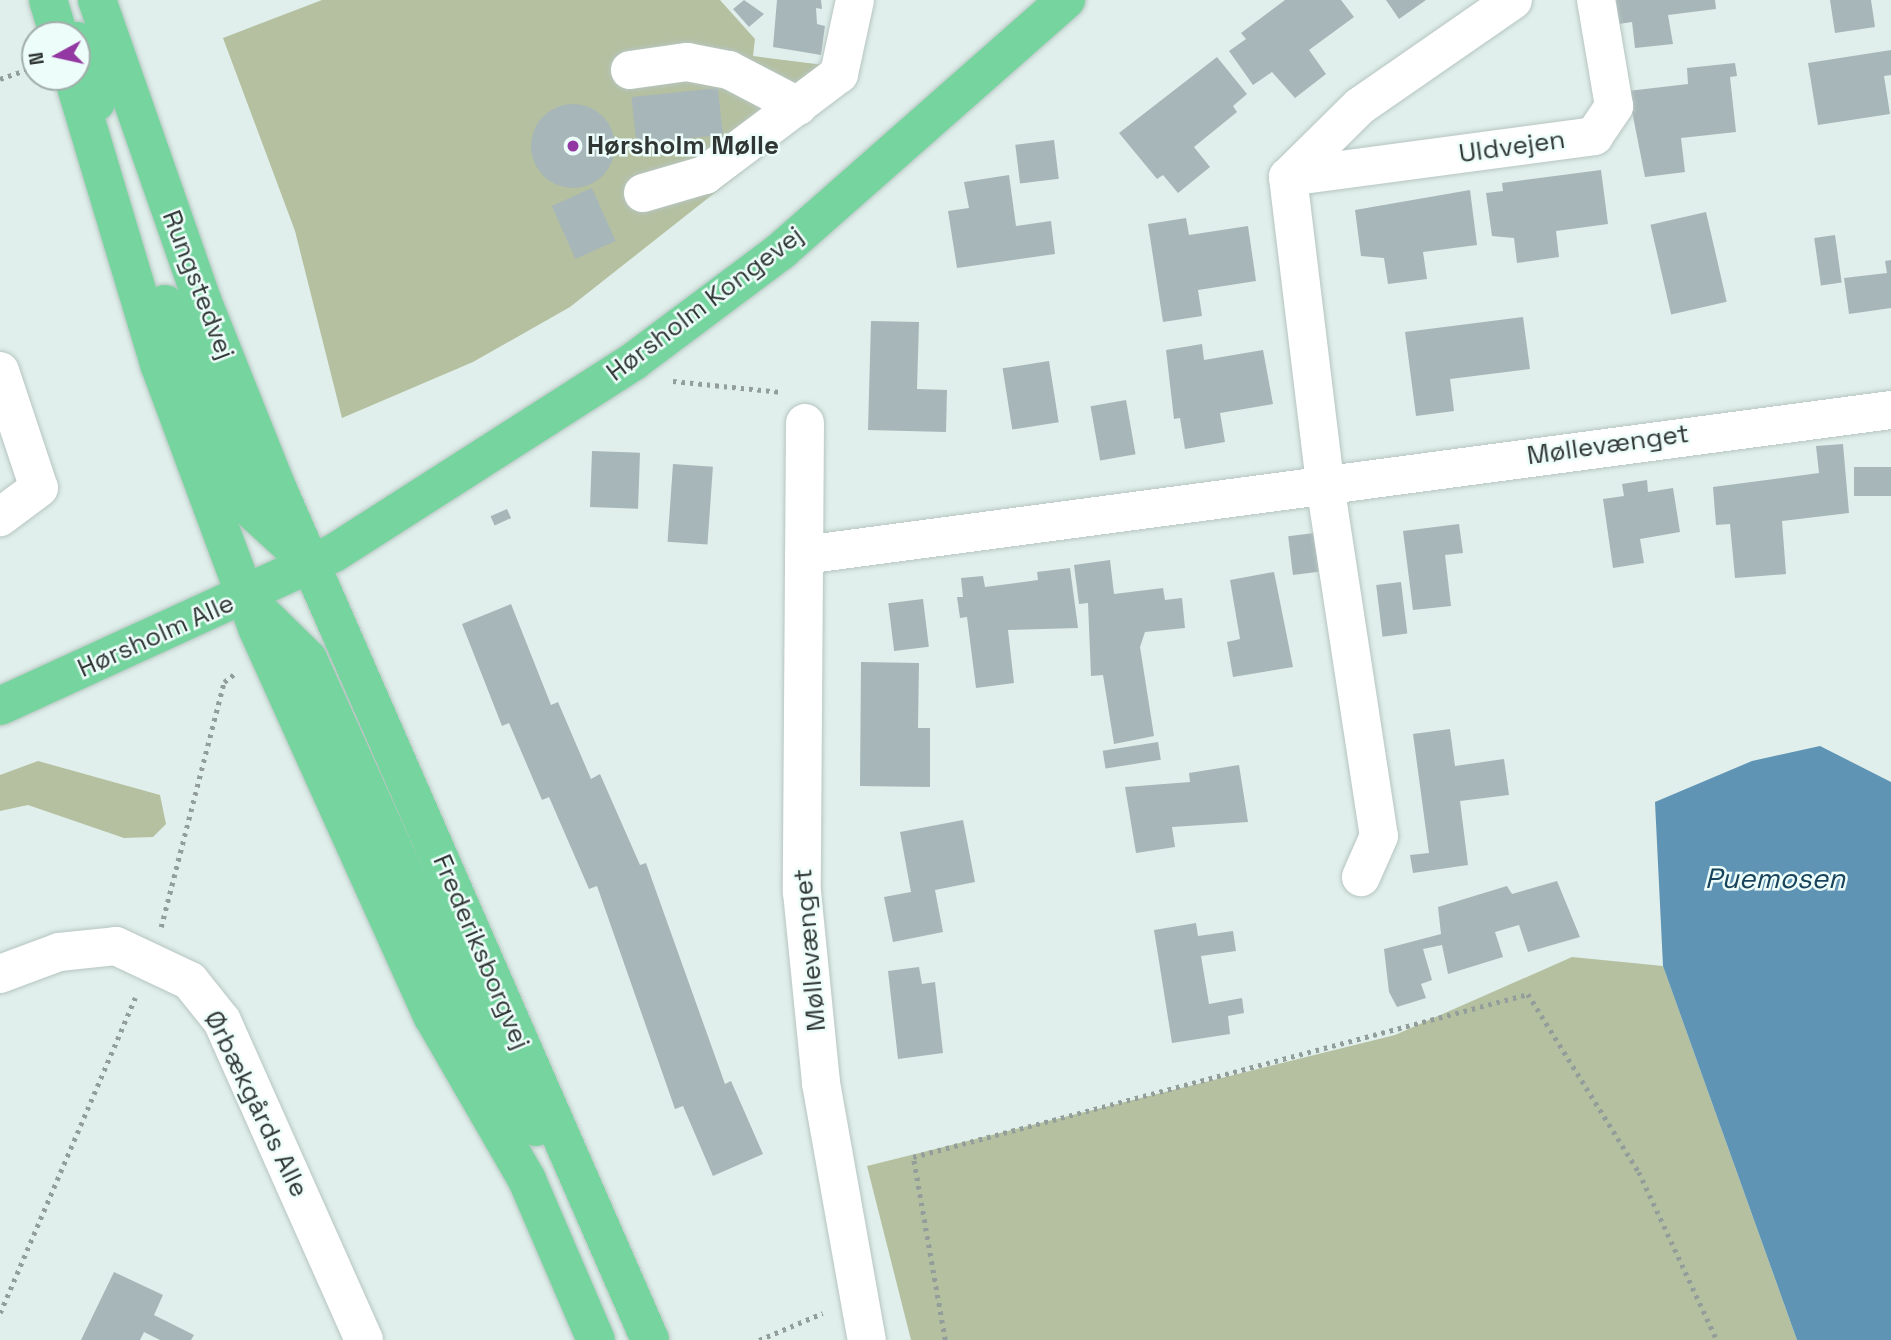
<!DOCTYPE html>
<html>
<head>
<meta charset="utf-8">
<style>
  body { margin:0 }
  #map { position:relative; width:1891px; height:1340px; overflow:hidden; background:#e0efeb; font-family:"Space Grotesk",sans-serif }
  div>[style] { position:absolute }
  .green>* { inset:0; background:#b5c0a1 }
  .water>* { inset:0; background:#5f94b4 }
  .building>* { inset:0; background:#a7b6b8; transform-origin:0 0 }
  .round { border-radius:50% }
  .path>* { height:4.5px; margin-top:-2.25px; transform-origin:0; background:repeating-linear-gradient(90deg,#939e9b 0 3.5px,transparent 0 8.5px) }
  .roads { filter:drop-shadow(0 0 2px #b6c5c1) drop-shadow(0 0 2px #b6c5c1) }
  .minor>* { height:38px; margin:-19px; padding:0 19px; transform-origin:19px; border-radius:19px; background:#fff }
  .major>* { height:38px; margin:-19px; padding:0 19px; transform-origin:19px; border-radius:19px; background:#76d59f }
  .dots>* { width:19px; height:19px; translate:-50% -50%; box-sizing:border-box; border:4px solid #edfdf9; border-radius:50% }
  span { translate:-50% -50%; white-space:nowrap; text-align:center; line-height:1.15; -webkit-text-stroke:5px #edfdf9; paint-order:stroke }
  .poi-label { font-size:26px; color:#303634; font-weight:700 }
  .left { translate:0 -50%; text-align:left }
  .street-label { font-size:26px; color:#303634 }
  .water-label { font-size:28px; color:#18435b; font-style:italic }
  .north { position:absolute; left:21px; top:21px; width:70px; height:70px; box-sizing:border-box; background:#edfdf9; border:2px solid #a1adaa; border-radius:50%; rotate:262deg; font-size:19px; font-weight:700; line-height:28px; text-align:center; color:#303634 }
  .north::after { content:''; display:block; margin:auto; width:24px; height:32px; background:#9338a2; clip-path:polygon(50% 0,100% 100%,50% 72%,0 100%) }
</style>
</head>
<body>
<div id="map">
  <div class="green">
    <i style="clip-path:polygon(322px 0,720px 0,755px 39px,753px 56px,856px 69px,849px 87px,570px 307px,473px 362px,342px 418px,295px 231px,223px 38px)"></i>
    <i style="clip-path:polygon(38px 761px,160px 795px,166px 824px,153px 837px,124px 838px,28px 805px,0 811px,0 775px)"></i>
    <i style="clip-path:polygon(1572px 957px,1663px 966px,1797px 1340px,911px 1340px,867px 1166px,1395px 1035px)"></i>
  </div>
  <div class="water">
    <i style="clip-path:polygon(1820px 746px,1891px 782px,1891px 1340px,1797px 1340px,1663px 966px,1655px 802px,1752px 761px)"></i>
  </div>
  <div class="building">
    <i style="clip-path:polygon(744px 0,764px 14px,749px 27px,733px 9px)"></i>
    <i style="clip-path:polygon(777px 0,821px 0,822px 9px,816px 8px,817px 24px,825px 26px,821px 55px,773px 47px)"></i>
    <i style="clip-path:polygon(1285px 0,1341px 0,1354px 17px,1309px 50px,1326px 74px,1295px 98px,1272px 72px,1253px 85px,1229px 51px,1246px 39px,1241px 33px)"></i>
    <i style="clip-path:polygon(1386px 0,1426px 0,1399px 19px)"></i>
    <i style="clip-path:polygon(1616px 0,1715px 0,1716px 9px,1668px 15px,1673px 44px,1635px 48px,1632px 22px,1619px 24px)"></i>
    <i style="clip-path:polygon(1830px 0,1871px 0,1875px 27px,1835px 33px)"></i>
    <i style="clip-path:polygon(1891px 50px,1891px 75px,1884px 76px,1890px 114px,1818px 125px,1808px 63px)"></i>
    <i style="clip-path:polygon(1217px 57px,1247px 94px,1233px 106px,1237px 112px,1194px 147px,1210px 167px,1178px 193px,1163px 175px,1157px 179px,1119px 133px)"></i>
    <i style="clip-path:polygon(1735px 63px,1737px 76px,1730px 77px,1736px 132px,1681px 138px,1685px 172px,1645px 177px,1628px 91px,1688px 84px,1687px 68px)"></i>
    <i style="left:718px;top:88px;width:47px;height:87px;rotate:84deg"></i>
    <i class="round" style="left:531px;top:104px;width:84px;height:84px"></i>
    <i style="left:1054px;top:140px;width:39px;height:39px;rotate:83deg"></i>
    <i style="clip-path:polygon(1601px 170px,1608px 224px,1556px 231px,1559px 257px,1517px 263px,1514px 238px,1492px 236px,1486px 193px,1503px 191px,1502px 183px)"></i>
    <i style="clip-path:polygon(1009px 175px,1016px 226px,1051px 221px,1055px 254px,957px 268px,948px 211px,969px 208px,964px 182px)"></i>
    <i style="left:592px;top:188px;width:58px;height:44px;rotate:66deg"></i>
    <i style="clip-path:polygon(1470px 190px,1477px 245px,1423px 252px,1427px 279px,1388px 284px,1384px 258px,1361px 256px,1355px 210px)"></i>
    <i style="left:1706px;top:212px;width:92px;height:57px;rotate:77deg"></i>
    <i style="clip-path:polygon(1186px 218px,1189px 235px,1248px 226px,1256px 281px,1198px 290px,1202px 316px,1163px 322px,1148px 224px)"></i>
    <i style="left:1835px;top:235px;width:48px;height:21px;rotate:82deg"></i>
    <i style="clip-path:polygon(1891px 260px,1891px 308px,1849px 314px,1844px 278px,1887px 273px,1885px 261px)"></i>
    <i style="clip-path:polygon(1523px 317px,1530px 369px,1450px 379px,1454px 411px,1416px 416px,1405px 332px)"></i>
    <i style="clip-path:polygon(871px 321px,919px 322px,917px 389px,947px 390px,946px 432px,868px 430px)"></i>
    <i style="clip-path:polygon(1202px 344px,1204px 360px,1263px 350px,1273px 404px,1220px 413px,1225px 442px,1185px 449px,1180px 418px,1174px 419px,1166px 350px)"></i>
    <i style="left:1049px;top:361px;width:62px;height:47px;rotate:81deg"></i>
    <i style="left:1126px;top:400px;width:55px;height:36px;rotate:80deg"></i>
    <i style="clip-path:polygon(1843px 444px,1849px 513px,1782px 521px,1786px 574px,1735px 578px,1730px 524px,1716px 525px,1713px 487px,1819px 473px,1816px 446px)"></i>
    <i style="left:592px;top:451px;width:48px;height:56px;rotate:2deg"></i>
    <i style="left:673px;top:464px;width:40px;height:78px;rotate:4deg"></i>
    <i style="left:1854px;top:467px;width:37px;height:29px"></i>
    <i style="clip-path:polygon(1647px 480px,1648px 492px,1673px 488px,1680px 532px,1640px 539px,1644px 563px,1613px 568px,1603px 499px,1624px 496px,1622px 484px)"></i>
    <i style="left:507px;top:509px;width:10px;height:18px;rotate:66deg"></i>
    <i style="clip-path:polygon(1459px 524px,1463px 553px,1445px 555px,1451px 606px,1413px 610px,1403px 531px)"></i>
    <i style="left:1314px;top:533px;width:39px;height:26px;rotate:83deg"></i>
    <i style="clip-path:polygon(1110px 560px,1114px 594px,1163px 588px,1165px 600px,1182px 598px,1185px 628px,1145px 632px,1140px 647px,1154px 736px,1114px 744px,1103px 675px,1091px 676px,1088px 603px,1079px 604px,1074px 565px)"></i>
    <i style="clip-path:polygon(1070px 568px,1078px 628px,1008px 630px,1014px 683px,976px 688px,967px 617px,960px 618px,957px 597px,963px 597px,961px 578px,983px 576px,985px 587px,1038px 580px,1037px 572px)"></i>
    <i style="clip-path:polygon(1274px 572px,1293px 667px,1233px 677px,1227px 642px,1240px 639px,1230px 580px)"></i>
    <i style="left:1401px;top:582px;width:52px;height:25px;rotate:83deg"></i>
    <i style="left:923px;top:599px;width:48px;height:35px;rotate:83deg"></i>
    <i style="clip-path:polygon(511px 604px,551px 705px,558px 702px,591px 779px,600px 774px,640px 865px,646px 863px,725px 1084px,731px 1081px,763px 1154px,713px 1176px,683px 1106px,675px 1109px,597px 886px,589px 889px,549px 797px,542px 800px,509px 723px,502px 726px,462px 624px)"></i>
    <i style="clip-path:polygon(861px 662px,919px 663px,918px 728px,930px 728px,930px 787px,860px 786px)"></i>
    <i style="clip-path:polygon(1450px 729px,1455px 766px,1504px 759px,1509px 795px,1460px 801px,1468px 865px,1413px 873px,1410px 855px,1429px 853px,1413px 734px)"></i>
    <i style="left:1158px;top:742px;width:18px;height:56px;rotate:81deg"></i>
    <i style="clip-path:polygon(1239px 765px,1248px 822px,1172px 827px,1175px 847px,1136px 853px,1125px 787px,1190px 782px,1189px 773px)"></i>
    <i style="clip-path:polygon(963px 820px,975px 882px,935px 890px,943px 932px,893px 942px,884px 897px,911px 892px,900px 832px)"></i>
    <i style="clip-path:polygon(1557px 881px,1580px 937px,1528px 952px,1519px 925px,1495px 932px,1503px 957px,1448px 974px,1442px 945px,1423px 949px,1432px 980px,1421px 984px,1426px 998px,1397px 1007px,1389px 992px,1384px 949px,1441px 934px,1438px 907px,1507px 886px,1512px 894px)"></i>
    <i style="clip-path:polygon(1196px 923px,1198px 936px,1233px 931px,1236px 951px,1201px 956px,1209px 1004px,1242px 998px,1244px 1013px,1228px 1016px,1230px 1034px,1172px 1043px,1154px 930px)"></i>
    <i style="clip-path:polygon(919px 967px,922px 984px,935px 982px,943px 1053px,898px 1059px,888px 971px)"></i>
    <i style="clip-path:polygon(114px 1272px,163px 1295px,154px 1315px,194px 1335px,191px 1340px,160px 1340px,144px 1332px,140px 1340px,81px 1340px)"></i>
  </div>
  <div class="path">
    <i style="left:0;top:79px;width:37px;rotate:-19deg"></i>
    <i style="left:673px;top:381px;width:110px;rotate:5.8deg"></i>
    <i style="left:161px;top:927px;width:253px;rotate:-75.6deg"></i>
    <i style="left:224px;top:682px;width:16px;rotate:-38deg"></i>
    <i style="left:0;top:1313px;width:343px;rotate:-66.8deg"></i>
    <i style="left:759px;top:1340px;width:69px;rotate:-22.9deg"></i>
    <i style="left:945px;top:1340px;width:186px;rotate:-99.9deg"></i>
    <i style="left:913px;top:1157px;width:636px;rotate:-14.84deg"></i>
    <i style="left:1528px;top:994px;width:210px;rotate:58.1deg"></i>
    <i style="left:1639px;top:1172px;width:185px;rotate:65.1deg"></i>
  </div>
  <div class="roads">
    <div class="minor">
      <i style="left:630px;top:70px;width:58px;rotate:-8deg"></i>
      <i style="left:687px;top:62px;width:43px;rotate:10.8deg"></i>
      <i style="left:729px;top:70px;width:78px;rotate:27.6deg"></i>
      <i style="left:1288px;top:177px;width:309px;rotate:83.1deg"></i>
      <i style="left:1325px;top:484px;width:356px;rotate:81.3deg"></i>
      <i style="left:1379px;top:836px;width:45px;rotate:113.7deg"></i>
      <i style="left:1288px;top:177px;width:309px;rotate:-7.6deg"></i>
      <i style="left:1594px;top:136px;width:36px;rotate:-56deg"></i>
      <i style="left:1614px;top:106px;width:108px;rotate:-99.6deg"></i>
      <i style="left:1288px;top:177px;width:101px;rotate:-44.6deg"></i>
      <i style="left:1360px;top:106px;width:186px;rotate:-34.7deg"></i>
      <i style="left:643px;top:193px;width:65px;rotate:-16.2deg"></i>
      <i style="left:705px;top:175px;width:168px;rotate:-37deg"></i>
      <i style="left:839px;top:74px;width:76px;rotate:-77.8deg"></i>
      <i style="left:0;top:371px;width:123px;rotate:71.6deg"></i>
      <i style="left:39px;top:488px;width:49px;rotate:143.4deg"></i>
      <i style="left:805px;top:423px;width:469px;rotate:90.4deg"></i>
      <i style="left:802px;top:892px;width:192px;rotate:84.3deg"></i>
      <i style="left:821px;top:1083px;width:261px;rotate:79.9deg"></i>
      <i style="left:804px;top:555px;width:1097px;rotate:-7.6deg"></i>
      <i style="left:0;top:974px;width:63px;rotate:-20.4deg"></i>
      <i style="left:59px;top:952px;width:57px;rotate:-6deg"></i>
      <i style="left:116px;top:946px;width:82px;rotate:25.3deg"></i>
      <i style="left:190px;top:981px;width:51px;rotate:51.3deg"></i>
      <i style="left:222px;top:1021px;width:349px;rotate:66deg"></i>
    </div>
    <div class="major">
      <i style="left:48px;top:0;width:37px;rotate:73deg"></i>
      <i style="left:97px;top:0;width:318px;rotate:70.7deg"></i>
      <i style="left:202px;top:300px;width:199px;rotate:68.2deg"></i>
      <i style="left:276px;top:485px;width:933px;rotate:66.37deg"></i>
      <i style="left:77px;top:41px;width:64px;rotate:72.7deg"></i>
      <i style="left:73px;top:77px;width:300px;rotate:73.3deg"></i>
      <i style="left:159px;top:364px;width:282px;rotate:69.6deg"></i>
      <i style="left:257px;top:628px;width:427px;rotate:65.7deg"></i>
      <i style="left:433px;top:1017px;width:188px;rotate:60deg"></i>
      <i style="left:527px;top:1180px;width:174px;rotate:66.7deg"></i>
      <i style="left:165px;top:304px;width:212px;rotate:68.7deg"></i>
      <i style="left:242px;top:501px;width:79px;rotate:42.4deg"></i>
      <i style="left:258px;top:610px;width:70px;rotate:44.4deg"></i>
      <i style="left:308px;top:659px;width:320px;rotate:65.8deg"></i>
      <i style="left:439px;top:951px;width:201px;rotate:61.1deg"></i>
      <i style="left:0;top:706px;width:367px;rotate:-24.6deg"></i>
      <i style="left:334px;top:553px;width:356px;rotate:-32.6deg"></i>
      <i style="left:634px;top:361px;width:184px;rotate:-36.8deg"></i>
      <i style="left:781px;top:251px;width:380px;rotate:-41.4deg"></i>
    </div>
  </div>
  <div class="dots">
    <i style="left:573px;top:146px;background:#9338a2"></i>
  </div>
  <div class="poi-label">
    <span class="left" style="left:587px;top:146px">Hørsholm Mølle</span>
  </div>
  <div class="street-label">
    <span style="left:1512px;top:147px;rotate:-8deg">Uldvejen</span>
    <span style="left:198px;top:285px;rotate:69deg">Rungstedvej</span>
    <span style="left:705px;top:304px;rotate:-37deg">Hørsholm Kongevej</span>
    <span style="left:1608px;top:445px;rotate:-8deg">Møllevænget</span>
    <span style="left:156px;top:636px;rotate:-24deg">Hørsholm Alle</span>
    <span style="left:810px;top:950px;rotate:-95deg">Møllevænget</span>
    <span style="left:481px;top:952px;rotate:67deg">Frederiksborgvej</span>
    <span style="left:256px;top:1104px;rotate:64deg">Ørbækgårds Alle</span>
  </div>
  <div class="water-label">
    <span style="left:1775px;top:878px">Puemosen</span>
  </div>
  <div class="north">N</div>
</div>
</body>
</html>
